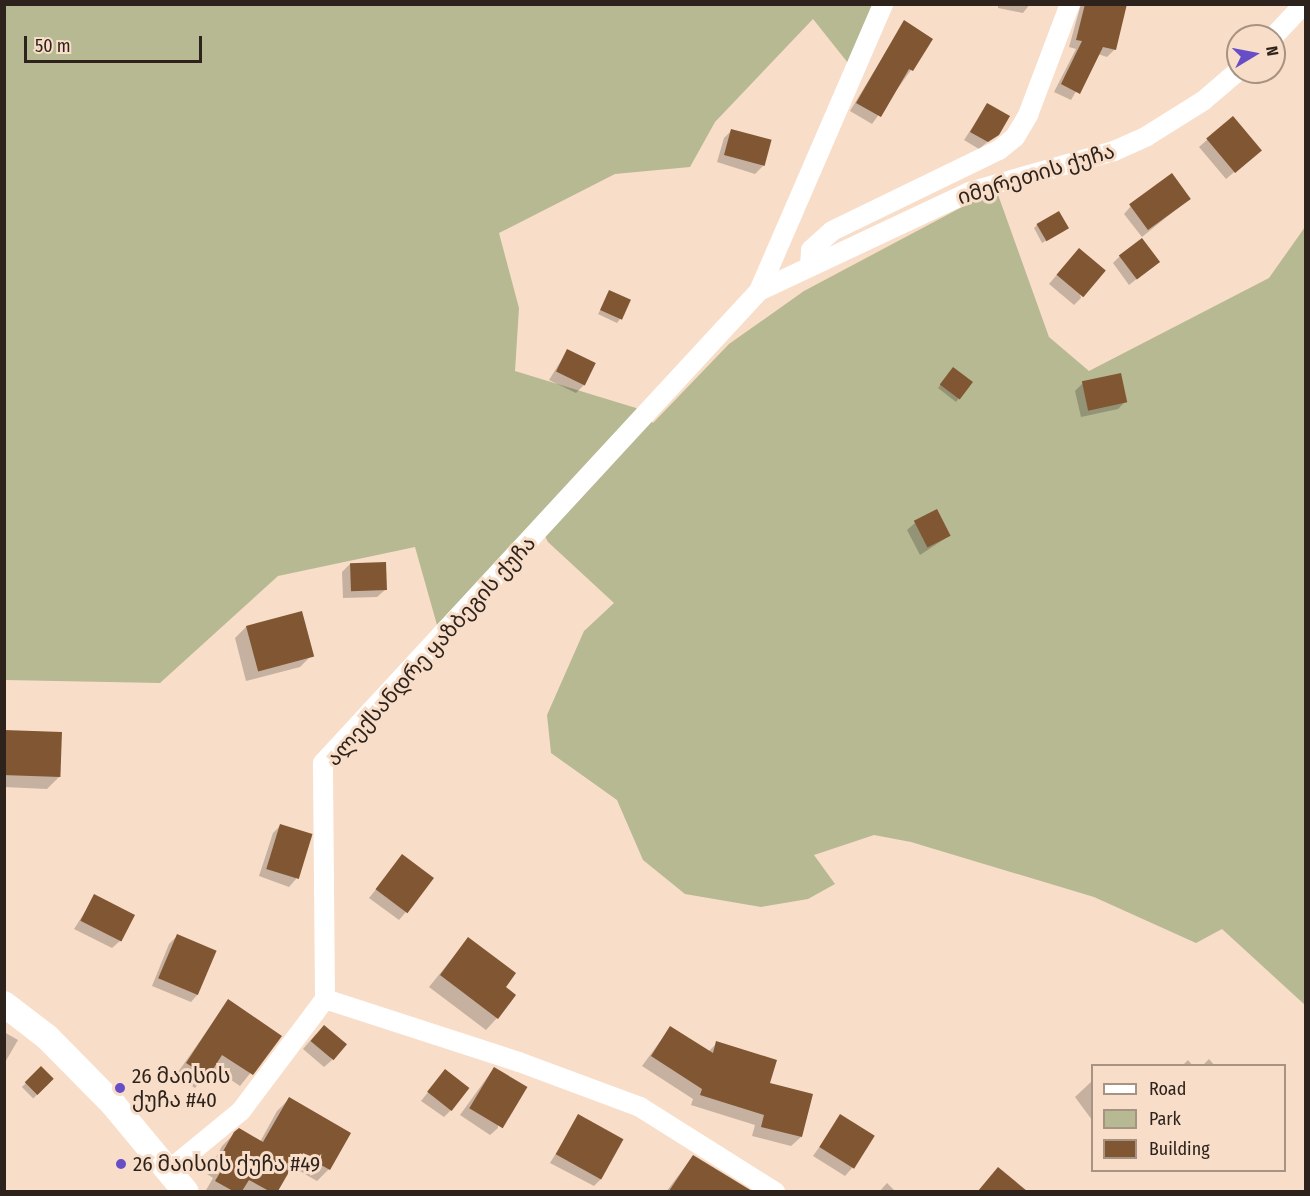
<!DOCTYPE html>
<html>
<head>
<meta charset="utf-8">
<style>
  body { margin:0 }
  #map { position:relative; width:1310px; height:1196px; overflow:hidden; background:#f8ddc8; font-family:"Fira Sans Condensed","Noto Sans Georgian",sans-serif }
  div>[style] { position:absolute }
  .green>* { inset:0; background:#b7b993 }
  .shadow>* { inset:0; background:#0003; transform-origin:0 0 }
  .building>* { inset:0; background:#805633; transform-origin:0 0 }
  .minor>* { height:20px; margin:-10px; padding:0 10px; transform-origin:10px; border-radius:10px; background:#fff }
  .tertiary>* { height:26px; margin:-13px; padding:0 13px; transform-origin:13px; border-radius:13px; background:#fff }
  .dots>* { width:16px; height:16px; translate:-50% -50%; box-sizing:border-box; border:3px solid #f8ddc8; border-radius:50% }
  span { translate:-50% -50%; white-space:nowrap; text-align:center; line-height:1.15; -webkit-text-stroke:6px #f8ddc8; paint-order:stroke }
  .street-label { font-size:21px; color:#2d231c }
  .poi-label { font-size:21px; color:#2d231c }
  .left { translate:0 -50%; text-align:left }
  .frame { position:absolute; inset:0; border:6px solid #2d231c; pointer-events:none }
  .legend { position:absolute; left:1091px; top:1064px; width:195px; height:108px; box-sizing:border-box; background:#f8ddc8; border:2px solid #a79383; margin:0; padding:8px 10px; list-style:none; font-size:18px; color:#2d231c }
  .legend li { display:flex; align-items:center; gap:12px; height:30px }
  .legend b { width:30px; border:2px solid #a79383 }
  .north { position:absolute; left:1226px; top:24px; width:60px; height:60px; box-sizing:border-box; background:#f8ddc8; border:2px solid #a79383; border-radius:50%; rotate:80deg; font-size:16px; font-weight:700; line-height:24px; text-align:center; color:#2d231c }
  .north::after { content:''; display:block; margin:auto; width:21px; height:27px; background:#674ec7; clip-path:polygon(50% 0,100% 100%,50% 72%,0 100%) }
  .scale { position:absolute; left:24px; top:36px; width:178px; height:27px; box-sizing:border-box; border:3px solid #2d231c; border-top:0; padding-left:8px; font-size:18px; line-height:21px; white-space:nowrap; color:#2d231c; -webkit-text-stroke:4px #f8ddc8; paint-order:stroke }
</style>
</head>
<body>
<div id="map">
  <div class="green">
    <i style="clip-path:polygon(5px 5px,872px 5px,848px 63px,813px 19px,715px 122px,690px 167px,615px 174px,499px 233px,519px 308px,515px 371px,636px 408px,653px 423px,729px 344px,804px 291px,996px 189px,1049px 337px,1089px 371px,1269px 278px,1305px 227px,1305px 1005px,1222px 929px,1196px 943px,1094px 897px,911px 842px,874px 835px,814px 855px,835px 884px,808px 899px,761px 907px,685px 894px,643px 860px,617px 800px,551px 753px,547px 715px,584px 631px,614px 603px,548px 542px,537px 521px,437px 625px,415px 547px,278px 576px,160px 683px,5px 680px)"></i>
  </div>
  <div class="shadow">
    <i style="clip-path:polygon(998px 4px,1030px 4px,1023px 13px,998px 8px)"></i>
    <i style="clip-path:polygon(1081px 4px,1112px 4px,1115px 49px,1107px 57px,1098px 54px,1071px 100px,1054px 92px,1076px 49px,1069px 47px)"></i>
    <i style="clip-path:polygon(904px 22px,911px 70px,872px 124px,850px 111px)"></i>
    <i style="clip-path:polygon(987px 105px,997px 134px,979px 149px,964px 140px)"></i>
    <i style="clip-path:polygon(1232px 118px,1252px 157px,1226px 179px,1199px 147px)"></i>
    <i style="clip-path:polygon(732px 130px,763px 166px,755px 174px,717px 162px,724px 138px)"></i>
    <i style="clip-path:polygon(1189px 199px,1142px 237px,1124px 214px,1131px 206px)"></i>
    <i style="clip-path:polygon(1037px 225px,1064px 231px,1042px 243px,1034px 228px)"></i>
    <i style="clip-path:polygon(1120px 256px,1158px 262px,1129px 285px,1113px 263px)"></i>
    <i style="clip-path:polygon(1072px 257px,1081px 298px,1074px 305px,1049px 284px)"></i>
    <i style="clip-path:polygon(610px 292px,620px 319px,617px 323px,598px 314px)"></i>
    <i style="clip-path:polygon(567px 351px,584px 385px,576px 393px,549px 380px)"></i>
    <i style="clip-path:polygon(950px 372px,971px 382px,956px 402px,938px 388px)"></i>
    <i style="clip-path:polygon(1083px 383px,1126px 401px,1118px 409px,1081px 417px,1075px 391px)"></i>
    <i style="clip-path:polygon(915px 523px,949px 536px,920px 555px,907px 530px)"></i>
    <i style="clip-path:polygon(350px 564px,385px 590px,377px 597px,343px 598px,342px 572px)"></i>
    <i style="clip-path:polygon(247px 626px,312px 655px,300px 667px,246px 681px,235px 638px)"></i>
    <i style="clip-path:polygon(4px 732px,59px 777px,47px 789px,4px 787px)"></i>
    <i style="clip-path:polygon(281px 825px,296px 879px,289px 887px,259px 876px,273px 833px)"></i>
    <i style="clip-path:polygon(403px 856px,406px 912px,399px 920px,369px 898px)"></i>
    <i style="clip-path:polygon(95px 896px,120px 941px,112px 948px,74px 929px)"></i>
    <i style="clip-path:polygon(177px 936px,198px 994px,191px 1002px,152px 986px,169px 944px)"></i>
    <i style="clip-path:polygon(468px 939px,504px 988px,497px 1018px,486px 1030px,429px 987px)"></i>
    <i style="clip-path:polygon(228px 1001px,280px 1036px,240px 1086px,212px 1067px,195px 1088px,176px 1075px)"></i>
    <i style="clip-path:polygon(670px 1028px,708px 1052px,717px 1043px,768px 1084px,801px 1137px,791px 1146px,752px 1136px,755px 1125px,691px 1105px,693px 1099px,642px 1066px)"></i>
    <i style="clip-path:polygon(4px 1032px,18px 1040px,4px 1064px)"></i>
    <i style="clip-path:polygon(316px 1034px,332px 1060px,324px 1067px,303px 1049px)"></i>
    <i style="clip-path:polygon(1209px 1059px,1215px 1066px,1202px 1066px)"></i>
    <i style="clip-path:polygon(1188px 1060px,1193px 1066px,1182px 1066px)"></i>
    <i style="left:41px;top:1068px;width:16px;height:27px;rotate:45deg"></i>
    <i style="clip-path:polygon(494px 1068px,498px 1128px,490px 1135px,460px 1115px)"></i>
    <i style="clip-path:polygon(445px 1071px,451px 1110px,444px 1117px,421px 1101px)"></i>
    <i style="clip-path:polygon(1092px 1081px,1092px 1120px,1075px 1097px)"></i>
    <i style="clip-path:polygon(289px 1099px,329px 1169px,317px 1181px,291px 1166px,276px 1192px,205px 1192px,213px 1178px,207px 1174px,222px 1146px,235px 1133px,260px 1142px,277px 1111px)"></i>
    <i style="clip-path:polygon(579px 1116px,601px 1179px,594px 1186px,550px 1163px)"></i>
    <i style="clip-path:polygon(841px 1116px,852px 1168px,845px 1176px,813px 1156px)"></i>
    <i style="clip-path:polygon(693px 1156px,733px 1182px,727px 1192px,666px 1192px)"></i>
    <i style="clip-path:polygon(887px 1183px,896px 1192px,879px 1192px)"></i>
  </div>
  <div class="building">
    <i style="clip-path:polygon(1085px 4px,1127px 4px,1116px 50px,1103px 47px,1080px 94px,1061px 84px,1082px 41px,1076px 40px)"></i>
    <i style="clip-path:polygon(904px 20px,933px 39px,913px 71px,909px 69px,881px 117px,856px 103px)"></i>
    <i style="clip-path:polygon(987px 103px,1010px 116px,999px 135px,988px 142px,970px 132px)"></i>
    <i style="left:1233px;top:116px;width:45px;height:35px;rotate:50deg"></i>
    <i style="left:731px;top:129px;width:42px;height:27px;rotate:15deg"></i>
    <i style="left:1172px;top:173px;width:32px;height:53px;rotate:54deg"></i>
    <i style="left:1059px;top:211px;width:20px;height:26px;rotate:60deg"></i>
    <i style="left:1142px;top:238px;width:30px;height:29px;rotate:53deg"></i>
    <i style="left:1079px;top:248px;width:35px;height:35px;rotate:40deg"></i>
    <i style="left:609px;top:290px;width:24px;height:22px;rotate:24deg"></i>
    <i style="left:567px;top:349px;width:32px;height:25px;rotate:26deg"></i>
    <i style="left:953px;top:367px;width:25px;height:22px;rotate:37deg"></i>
    <i style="left:1121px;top:373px;width:30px;height:40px;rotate:78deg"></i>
    <i style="left:937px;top:509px;width:30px;height:26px;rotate:63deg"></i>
    <i style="left:386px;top:562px;width:28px;height:36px;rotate:88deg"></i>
    <i style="left:302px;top:611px;width:47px;height:58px;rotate:75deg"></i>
    <i style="left:4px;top:730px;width:58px;height:45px;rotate:2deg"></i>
    <i style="left:280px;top:824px;width:34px;height:47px;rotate:17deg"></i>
    <i style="left:402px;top:854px;width:40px;height:44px;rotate:37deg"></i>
    <i style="left:94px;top:894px;width:46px;height:30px;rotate:27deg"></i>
    <i style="left:177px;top:934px;width:43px;height:48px;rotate:23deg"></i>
    <i style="clip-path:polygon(468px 937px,516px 973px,506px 987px,516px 995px,498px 1019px,440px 975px)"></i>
    <i style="clip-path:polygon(228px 999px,282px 1036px,253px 1075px,222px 1055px,208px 1077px,186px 1063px)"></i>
    <i style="left:324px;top:1025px;width:30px;height:21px;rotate:40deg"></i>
    <i style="clip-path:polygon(670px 1026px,713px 1053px,716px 1041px,777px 1060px,770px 1083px,813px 1094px,802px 1137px,761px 1127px,764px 1115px,700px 1095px,702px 1089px,651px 1056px)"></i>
    <i style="left:41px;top:1066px;width:18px;height:23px;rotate:45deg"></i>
    <i style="left:494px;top:1067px;width:39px;height:48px;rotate:31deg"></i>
    <i style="left:445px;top:1069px;width:31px;height:29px;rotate:38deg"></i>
    <i style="clip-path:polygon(289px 1097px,351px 1133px,330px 1170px,300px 1153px,278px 1191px,269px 1191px,249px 1180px,242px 1191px,233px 1191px,215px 1181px,224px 1166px,217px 1162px,234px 1132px,239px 1128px,263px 1142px)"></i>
    <i style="left:578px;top:1114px;width:52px;height:46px;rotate:29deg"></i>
    <i style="left:840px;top:1114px;width:41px;height:39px;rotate:32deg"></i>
    <i style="clip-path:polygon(693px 1155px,752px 1191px,669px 1191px)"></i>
    <i style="clip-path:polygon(998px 1167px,1027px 1191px,978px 1191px)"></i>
  </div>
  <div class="minor">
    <i style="left:1274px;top:36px;width:44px;rotate:-46.8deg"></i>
    <i style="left:810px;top:266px;width:16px;rotate:-86deg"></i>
    <i style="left:811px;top:250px;width:28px;rotate:-42deg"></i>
    <i style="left:832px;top:231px;width:186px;rotate:-25.9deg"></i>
    <i style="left:999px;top:150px;width:21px;rotate:-39deg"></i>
    <i style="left:1015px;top:137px;width:26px;rotate:-59deg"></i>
    <i style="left:1028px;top:115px;width:119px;rotate:-69.3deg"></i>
    <i style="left:759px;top:291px;width:232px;rotate:-25.2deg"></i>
    <i style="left:969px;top:192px;width:151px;rotate:-15.8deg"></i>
    <i style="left:1114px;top:151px;width:36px;rotate:-24deg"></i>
    <i style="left:1147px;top:136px;width:66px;rotate:-32deg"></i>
    <i style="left:1203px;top:101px;width:46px;rotate:-40.6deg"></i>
    <i style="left:325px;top:999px;width:236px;rotate:-90.5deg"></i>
    <i style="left:323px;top:763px;width:643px;rotate:-47.27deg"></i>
    <i style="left:759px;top:291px;width:313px;rotate:-66.6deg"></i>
    <i style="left:325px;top:999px;width:204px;rotate:18deg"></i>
    <i style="left:519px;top:1062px;width:129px;rotate:20.4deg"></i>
    <i style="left:640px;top:1107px;width:160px;rotate:32.2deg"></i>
    <i style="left:168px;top:1171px;width:94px;rotate:-39.4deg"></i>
    <i style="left:241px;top:1111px;width:140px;rotate:-53.1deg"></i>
  </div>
  <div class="tertiary">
    <i style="left:4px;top:1004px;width:54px;rotate:37.5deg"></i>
    <i style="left:47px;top:1037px;width:94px;rotate:45.4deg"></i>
    <i style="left:113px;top:1104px;width:114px;rotate:50.3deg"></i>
  </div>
  <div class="dots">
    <i style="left:120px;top:1088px;background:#674ec7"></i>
    <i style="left:121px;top:1164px;background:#674ec7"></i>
  </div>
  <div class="street-label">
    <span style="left:1036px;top:174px;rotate:-17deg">იმერეთის ქუჩა</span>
    <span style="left:431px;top:651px;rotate:-48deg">ალექსანდრე ყაზბეგის ქუჩა</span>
  </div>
  <div class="poi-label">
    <span class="left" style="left:132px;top:1088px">26 მაისის<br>ქუჩა #40</span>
    <span class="left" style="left:133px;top:1164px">26 მაისის ქუჩა #49</span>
  </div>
  <div class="frame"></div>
  <ul class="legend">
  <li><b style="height:8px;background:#fff"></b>Road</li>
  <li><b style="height:16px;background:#b7b993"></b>Park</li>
  <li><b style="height:16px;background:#805633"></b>Building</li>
  </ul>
  <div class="north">N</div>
  <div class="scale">50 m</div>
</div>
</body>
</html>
